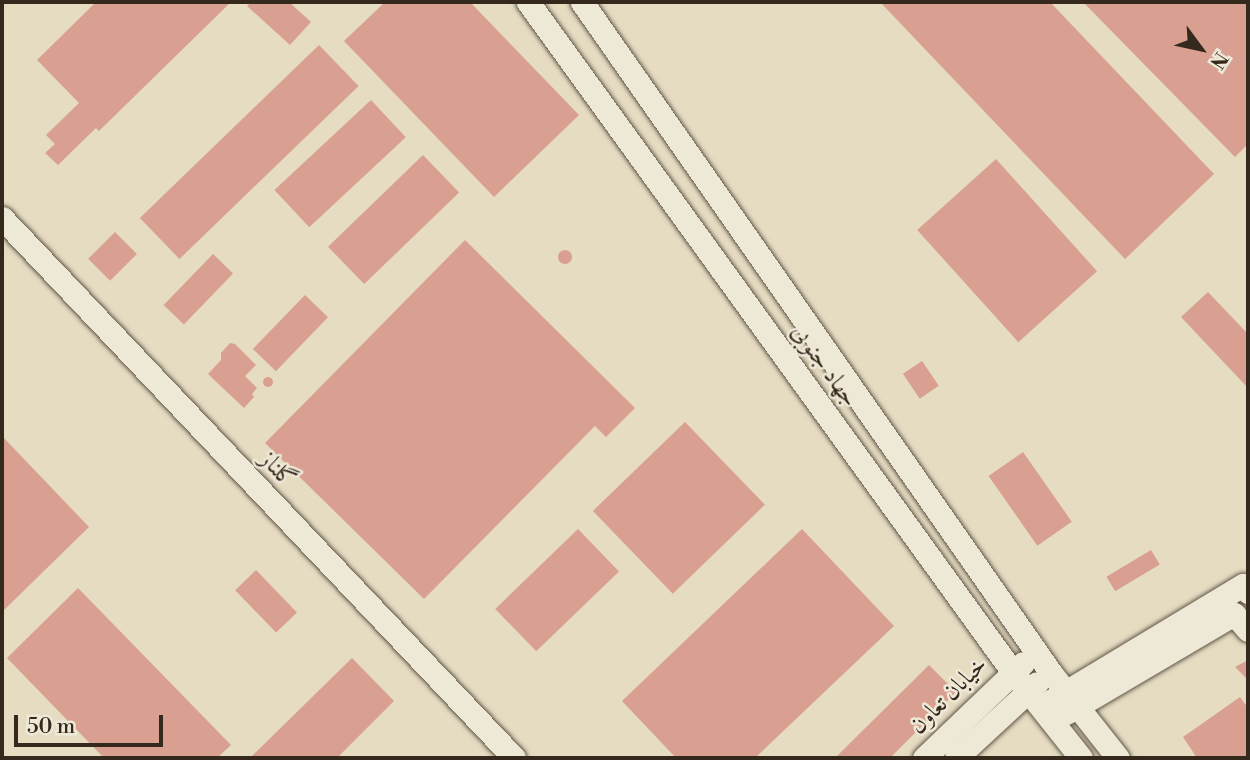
<!DOCTYPE html>
<html>
<head>
<meta charset="utf-8">
<style>
  body { margin:0 }
  #map { position:relative; width:1250px; height:760px; overflow:hidden; background:#e5dcc2; font-family:"Libre Bodoni",Amiri,serif }
  div>[style] { position:absolute }
  .building>* { inset:0; background:#d9a091; transform-origin:0 0 }
  .round { border-radius:50% }
  .roads { filter:drop-shadow(0 0 2px #615647) drop-shadow(0 0 2px #615647) }
  .minor>* { height:23px; margin:-11.5px; padding:0 11.5px; transform-origin:11.5px; border-radius:11.5px; background:#eee8d7 }
  span { translate:-50% -50%; white-space:nowrap; text-align:center; line-height:1.15; -webkit-text-stroke:5px #eee8d7; paint-order:stroke }
  .street-label { font-size:24px; color:#35291e }
  .frame { position:absolute; inset:0; border:4px solid #35291e; pointer-events:none }
  .north { position:absolute; left:1166px; top:14px; width:70px; height:70px; -webkit-text-stroke:5px #eee8d7; paint-order:stroke; rotate:123deg; font-size:19px; font-weight:700; line-height:28px; text-align:center; color:#35291e }
  .north::after { content:''; display:block; margin:auto; width:24px; height:32px; background:#35291e; clip-path:polygon(50% 0,100% 100%,50% 72%,0 100%) }
  .scale { position:absolute; left:14px; top:715px; width:149px; height:32px; box-sizing:border-box; border:4px solid #35291e; border-top:0; padding-left:9px; font-size:21px; line-height:24px; white-space:nowrap; color:#35291e; -webkit-text-stroke:5px #eee8d7; paint-order:stroke }
</style>
</head>
<body>
<div id="map">
  <div class="building">
    <i style="clip-path:polygon(96px 2px,231px 2px,99px 131px,96px 128px,58px 165px,45px 153px,55px 144px,46px 135px,79px 103px,37px 60px)"></i>
    <i style="clip-path:polygon(251px 2px,289px 2px,311px 22px,290px 45px,247px 6px)"></i>
    <i style="clip-path:polygon(385px 2px,470px 2px,579px 115px,494px 197px,344px 41px)"></i>
    <i style="clip-path:polygon(880px 2px,1050px 2px,1214px 174px,1125px 259px)"></i>
    <i style="clip-path:polygon(1083px 2px,1248px 2px,1248px 144px,1235px 157px)"></i>
    <i style="left:319px;top:45px;width:57px;height:249px;rotate:46deg"></i>
    <i style="left:371px;top:100px;width:51px;height:132px;rotate:47deg"></i>
    <i style="left:423px;top:155px;width:52px;height:132px;rotate:46deg"></i>
    <i style="left:996px;top:159px;width:151px;height:106px;rotate:48deg"></i>
    <i style="left:115px;top:232px;width:31px;height:38px;rotate:45deg"></i>
    <i style="clip-path:polygon(465px 240px,635px 408px,606px 437px,595px 426px,424px 599px,265px 443px)"></i>
    <i class="round" style="left:558px;top:250px;width:14px;height:14px"></i>
    <i style="left:213px;top:254px;width:28px;height:71px;rotate:44deg"></i>
    <i style="clip-path:polygon(1208px 292px,1248px 334px,1248px 388px,1181px 317px)"></i>
    <i style="left:305px;top:295px;width:32px;height:75px;rotate:44deg"></i>
    <i style="clip-path:polygon(230px 343px,235px 344px,256px 365px,245px 376px,257px 388px,252px 394px,254px 397px,244px 408px,208px 374px,221px 360px,221px 353px)"></i>
    <i style="left:922px;top:361px;width:30px;height:23px;rotate:56deg"></i>
    <i class="round" style="left:263px;top:377px;width:10px;height:10px"></i>
    <i style="left:685px;top:422px;width:115px;height:128px;rotate:46deg"></i>
    <i style="clip-path:polygon(2px 436px,89px 527px,2px 612px)"></i>
    <i style="left:1023px;top:452px;width:85px;height:42px;rotate:55deg"></i>
    <i style="left:578px;top:529px;width:59px;height:115px;rotate:46deg"></i>
    <i style="clip-path:polygon(802px 529px,894px 626px,755px 758px,676px 758px,622px 701px)"></i>
    <i style="left:1151px;top:550px;width:17px;height:52px;rotate:59deg"></i>
    <i style="left:256px;top:570px;width:59px;height:29px;rotate:46deg"></i>
    <i style="clip-path:polygon(78px 588px,231px 745px,217px 758px,104px 758px,7px 658px)"></i>
    <i style="clip-path:polygon(352px 658px,394px 701px,337px 758px,250px 758px)"></i>
    <i style="clip-path:polygon(1248px 660px,1248px 680px,1235px 667px)"></i>
    <i style="clip-path:polygon(929px 665px,956px 692px,890px 758px,835px 758px)"></i>
    <i style="clip-path:polygon(1240px 697px,1248px 708px,1248px 758px,1197px 758px,1183px 737px)"></i>
  </div>
  <div class="roads">
    <div class="minor">
      <i style="left:528px;top:2px;width:826px;rotate:54.12deg"></i>
      <i style="left:1012px;top:671px;width:111px;rotate:51.6deg"></i>
      <i style="left:582px;top:2px;width:819px;rotate:55.05deg"></i>
      <i style="left:1051px;top:673px;width:108px;rotate:51.8deg"></i>
      <i style="left:2px;top:218px;width:744px;rotate:46.52deg"></i>
      <i style="left:1052px;top:700px;width:223px;rotate:-31.1deg"></i>
      <i style="left:1243px;top:585px;width:9px;rotate:54deg"></i>
      <i style="left:1066px;top:713px;width:195px;rotate:-30.5deg"></i>
      <i style="left:1234px;top:614px;width:21px;rotate:49deg"></i>
      <i style="left:924px;top:758px;width:137px;rotate:-43.8deg"></i>
      <i style="left:956px;top:758px;width:110px;rotate:-42.8deg"></i>
    </div>
  </div>
  <div class="street-label">
    <span style="left:824px;top:366px;rotate:54deg">جهاد جنوبی</span>
    <span style="left:277px;top:470px;rotate:47deg">گلناز</span>
    <span style="left:949px;top:696px;rotate:-45deg">خیابان تعاون</span>
  </div>
  <div class="frame"></div>
  <div class="north">N</div>
  <div class="scale">50 m</div>
</div>
</body>
</html>
